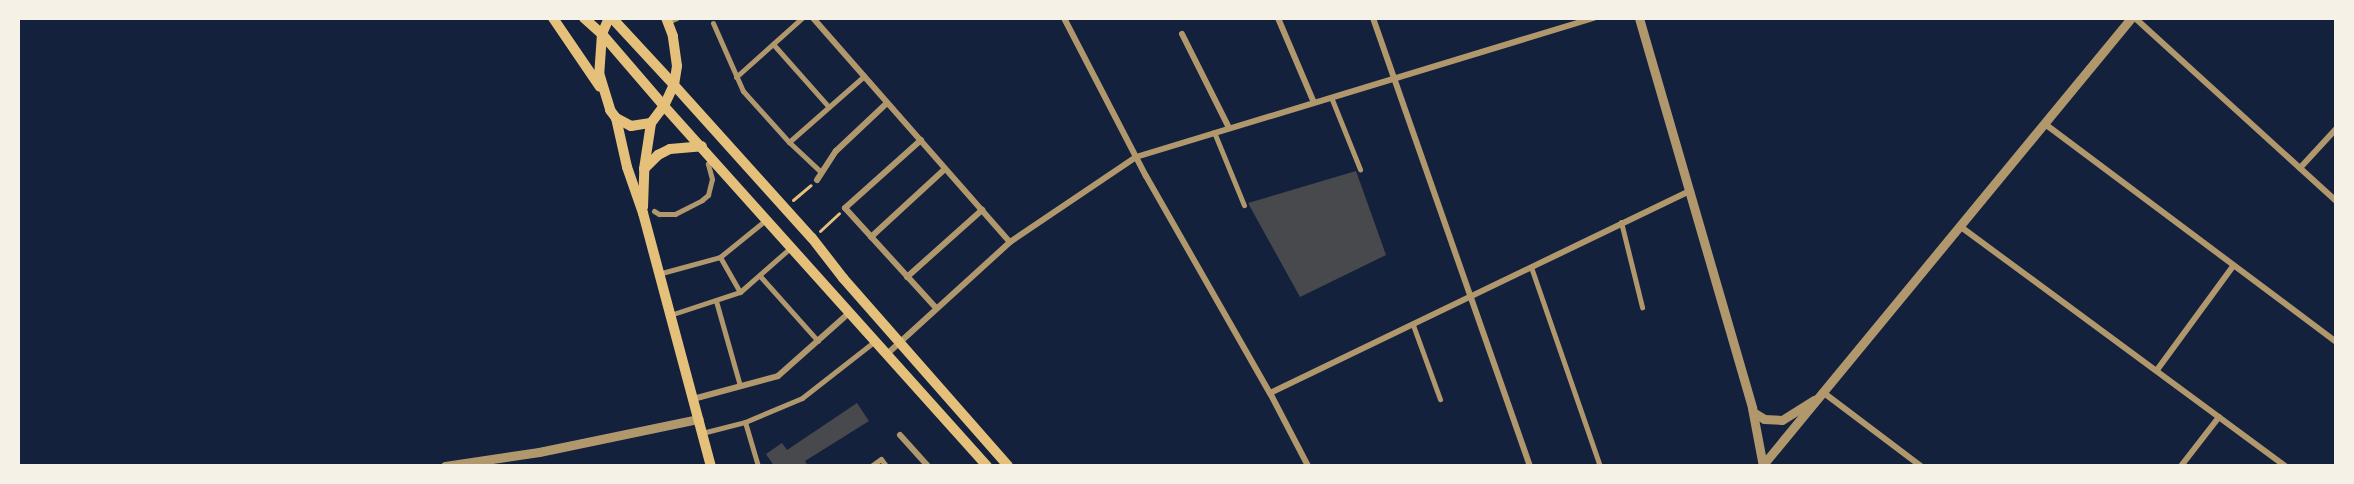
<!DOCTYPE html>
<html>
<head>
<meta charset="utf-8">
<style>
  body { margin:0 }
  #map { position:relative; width:2354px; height:484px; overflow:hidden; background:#14213d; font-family:"Libre Baskerville",serif }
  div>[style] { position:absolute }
  .building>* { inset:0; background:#48494c }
  .path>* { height:3px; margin:-1.5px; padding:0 1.5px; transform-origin:1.5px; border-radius:1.5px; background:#e5c07b }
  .pedestrian>* { height:5px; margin:-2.5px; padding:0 2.5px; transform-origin:2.5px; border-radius:2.5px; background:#b1986c }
  .minor>* { height:6px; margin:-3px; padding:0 3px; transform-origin:3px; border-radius:3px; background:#b1986c }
  .tertiary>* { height:9px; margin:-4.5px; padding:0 4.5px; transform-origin:4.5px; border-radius:4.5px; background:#b1986c }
  .secondary>* { height:10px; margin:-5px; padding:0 5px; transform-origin:5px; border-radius:5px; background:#e5c07b }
  .primary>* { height:10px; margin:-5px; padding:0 5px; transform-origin:5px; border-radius:5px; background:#e5c07b }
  span { translate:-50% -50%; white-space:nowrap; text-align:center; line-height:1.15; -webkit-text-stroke:6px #f6f1e7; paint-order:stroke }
  .frame { position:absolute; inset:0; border:20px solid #f6f1e7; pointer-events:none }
</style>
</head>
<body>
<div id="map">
  <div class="building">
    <i style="clip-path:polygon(1356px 171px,1386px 255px,1300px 297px,1248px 203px)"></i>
    <i style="clip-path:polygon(857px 403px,869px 421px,805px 461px,808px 466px,774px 466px,766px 454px,782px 443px,787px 450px)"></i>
  </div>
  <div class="path">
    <i style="left:793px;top:200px;width:23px;rotate:-40deg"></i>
    <i style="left:820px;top:231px;width:26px;rotate:-43deg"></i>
  </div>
  <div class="pedestrian">
    <i style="left:713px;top:23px;width:74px;rotate:66.2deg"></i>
    <i style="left:743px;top:91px;width:69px;rotate:48deg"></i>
    <i style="left:789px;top:142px;width:44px;rotate:43.2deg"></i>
    <i style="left:773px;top:44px;width:84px;rotate:48.4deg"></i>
    <i style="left:736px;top:77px;width:89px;rotate:-41.8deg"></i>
    <i style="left:1331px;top:97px;width:78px;rotate:68.1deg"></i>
    <i style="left:1214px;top:132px;width:79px;rotate:67.7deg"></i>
    <i style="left:789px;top:142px;width:100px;rotate:-41.3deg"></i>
    <i style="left:654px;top:211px;width:6px;rotate:31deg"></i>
    <i style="left:659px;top:214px;width:16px"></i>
    <i style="left:675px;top:214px;width:30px;rotate:-27deg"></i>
    <i style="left:702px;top:200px;width:8px;rotate:-40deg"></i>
    <i style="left:708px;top:195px;width:16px;rotate:-76deg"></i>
    <i style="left:712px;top:179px;width:16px;rotate:-105deg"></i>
    <i style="left:708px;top:164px;width:6px;rotate:-45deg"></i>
    <i style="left:1621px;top:222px;width:88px;rotate:76.1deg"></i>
    <i style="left:720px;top:257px;width:40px;rotate:60.3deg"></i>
    <i style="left:1531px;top:267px;width:211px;rotate:70.9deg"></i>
    <i style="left:658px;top:274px;width:64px;rotate:-15.3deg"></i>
    <i style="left:720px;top:257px;width:60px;rotate:-39deg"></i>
    <i style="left:760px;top:276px;width:87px;rotate:48.3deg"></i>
    <i style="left:716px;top:301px;width:88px;rotate:74.2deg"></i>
    <i style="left:670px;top:315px;width:74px;rotate:-18.2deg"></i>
    <i style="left:740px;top:292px;width:67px;rotate:-41.3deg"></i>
    <i style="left:1413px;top:325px;width:79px;rotate:70deg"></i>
    <i style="left:745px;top:422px;width:46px;rotate:73.5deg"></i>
    <i style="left:702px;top:433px;width:44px;rotate:-14.3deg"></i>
    <i style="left:745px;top:422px;width:62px;rotate:-22.8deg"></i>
    <i style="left:802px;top:398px;width:93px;rotate:-38deg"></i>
    <i style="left:871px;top:466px;width:12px;rotate:-35deg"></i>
    <i style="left:881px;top:459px;width:9px;rotate:54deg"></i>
  </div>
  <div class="minor">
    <i style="left:813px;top:18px;width:298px;rotate:48.7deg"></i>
    <i style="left:1064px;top:18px;width:178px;rotate:62.6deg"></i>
    <i style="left:1146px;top:176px;width:250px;rotate:60.3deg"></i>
    <i style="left:1270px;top:393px;width:82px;rotate:62.5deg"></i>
    <i style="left:1278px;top:18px;width:92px;rotate:67deg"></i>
    <i style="left:1373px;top:18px;width:475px;rotate:70.7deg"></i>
    <i style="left:2135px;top:18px;width:272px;rotate:42.3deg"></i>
    <i style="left:668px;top:22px;width:10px;rotate:-24deg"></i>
    <i style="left:1182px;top:34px;width:105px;rotate:63.4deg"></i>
    <i style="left:2045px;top:124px;width:364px;rotate:36.8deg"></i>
    <i style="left:921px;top:140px;width:102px;rotate:138.2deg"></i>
    <i style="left:845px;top:208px;width:135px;rotate:47.7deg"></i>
    <i style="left:2300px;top:168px;width:53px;rotate:-47.3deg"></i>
    <i style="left:817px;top:180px;width:35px;rotate:-57deg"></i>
    <i style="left:836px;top:151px;width:70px;rotate:-43.3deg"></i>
    <i style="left:1961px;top:227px;width:403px;rotate:36.4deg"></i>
    <i style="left:871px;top:237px;width:100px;rotate:-42.6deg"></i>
    <i style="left:907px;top:277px;width:101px;rotate:-41.8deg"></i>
    <i style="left:887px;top:354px;width:166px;rotate:-42.3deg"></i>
    <i style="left:1010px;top:242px;width:152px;rotate:-34deg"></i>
    <i style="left:1136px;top:157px;width:479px;rotate:-16.9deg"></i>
    <i style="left:2157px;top:370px;width:129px;rotate:-53.8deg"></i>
    <i style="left:1270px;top:393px;width:464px;rotate:-25.7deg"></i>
    <i style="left:1824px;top:393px;width:121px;rotate:37deg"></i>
    <i style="left:693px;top:399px;width:88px;rotate:-15.1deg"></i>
    <i style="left:778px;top:376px;width:96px;rotate:-41.6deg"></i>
    <i style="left:900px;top:435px;width:42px;rotate:47.9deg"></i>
    <i style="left:2181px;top:466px;width:62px;rotate:-52.2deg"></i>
  </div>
  <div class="tertiary">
    <i style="left:1639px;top:18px;width:406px;rotate:73.8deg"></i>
    <i style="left:1752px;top:408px;width:59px;rotate:79.3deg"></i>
    <i style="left:1753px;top:412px;width:13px;rotate:32deg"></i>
    <i style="left:1764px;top:419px;width:18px;rotate:3deg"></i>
    <i style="left:1782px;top:420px;width:38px;rotate:-32deg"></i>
    <i style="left:445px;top:466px;width:95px;rotate:-8.5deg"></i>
    <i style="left:539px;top:452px;width:163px;rotate:-11.7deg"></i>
    <i style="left:1762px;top:466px;width:580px;rotate:-50.52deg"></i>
  </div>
  <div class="secondary">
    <i style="left:674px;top:85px;width:206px;rotate:48deg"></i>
    <i style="left:812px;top:238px;width:51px;rotate:52.2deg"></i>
    <i style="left:843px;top:278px;width:250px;rotate:48.7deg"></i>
    <i style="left:664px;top:106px;width:484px;rotate:48.1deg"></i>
    <i style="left:644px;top:169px;width:20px;rotate:-45deg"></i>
    <i style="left:658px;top:155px;width:13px;rotate:-27deg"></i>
    <i style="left:670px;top:149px;width:32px;rotate:-5deg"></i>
  </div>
  <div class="primary">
    <i style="left:553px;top:18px;width:83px;rotate:55.7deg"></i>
    <i style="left:584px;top:18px;width:24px;rotate:42deg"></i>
    <i style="left:602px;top:34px;width:95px;rotate:49.3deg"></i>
    <i style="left:609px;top:18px;width:17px;rotate:114deg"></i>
    <i style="left:602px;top:34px;width:39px;rotate:94deg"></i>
    <i style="left:599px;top:73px;width:39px;rotate:73deg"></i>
    <i style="left:610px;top:110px;width:10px;rotate:53deg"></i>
    <i style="left:616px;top:118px;width:50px;rotate:77.3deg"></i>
    <i style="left:627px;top:167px;width:49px;rotate:70.8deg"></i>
    <i style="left:643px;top:213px;width:262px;rotate:75deg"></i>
    <i style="left:612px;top:18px;width:91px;rotate:47.2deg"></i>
    <i style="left:616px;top:118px;width:17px;rotate:28deg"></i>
    <i style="left:631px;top:126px;width:20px;rotate:-9deg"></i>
    <i style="left:643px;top:207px;width:38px;rotate:-88deg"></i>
    <i style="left:644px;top:169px;width:47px;rotate:-81.3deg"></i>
    <i style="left:651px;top:123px;width:21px;rotate:-53deg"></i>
    <i style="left:664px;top:106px;width:23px;rotate:-65deg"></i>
    <i style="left:674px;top:85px;width:19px;rotate:-81deg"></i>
    <i style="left:677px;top:66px;width:30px;rotate:-98deg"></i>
    <i style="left:673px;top:36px;width:19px;rotate:-111deg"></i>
  </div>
  <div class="frame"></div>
</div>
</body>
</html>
